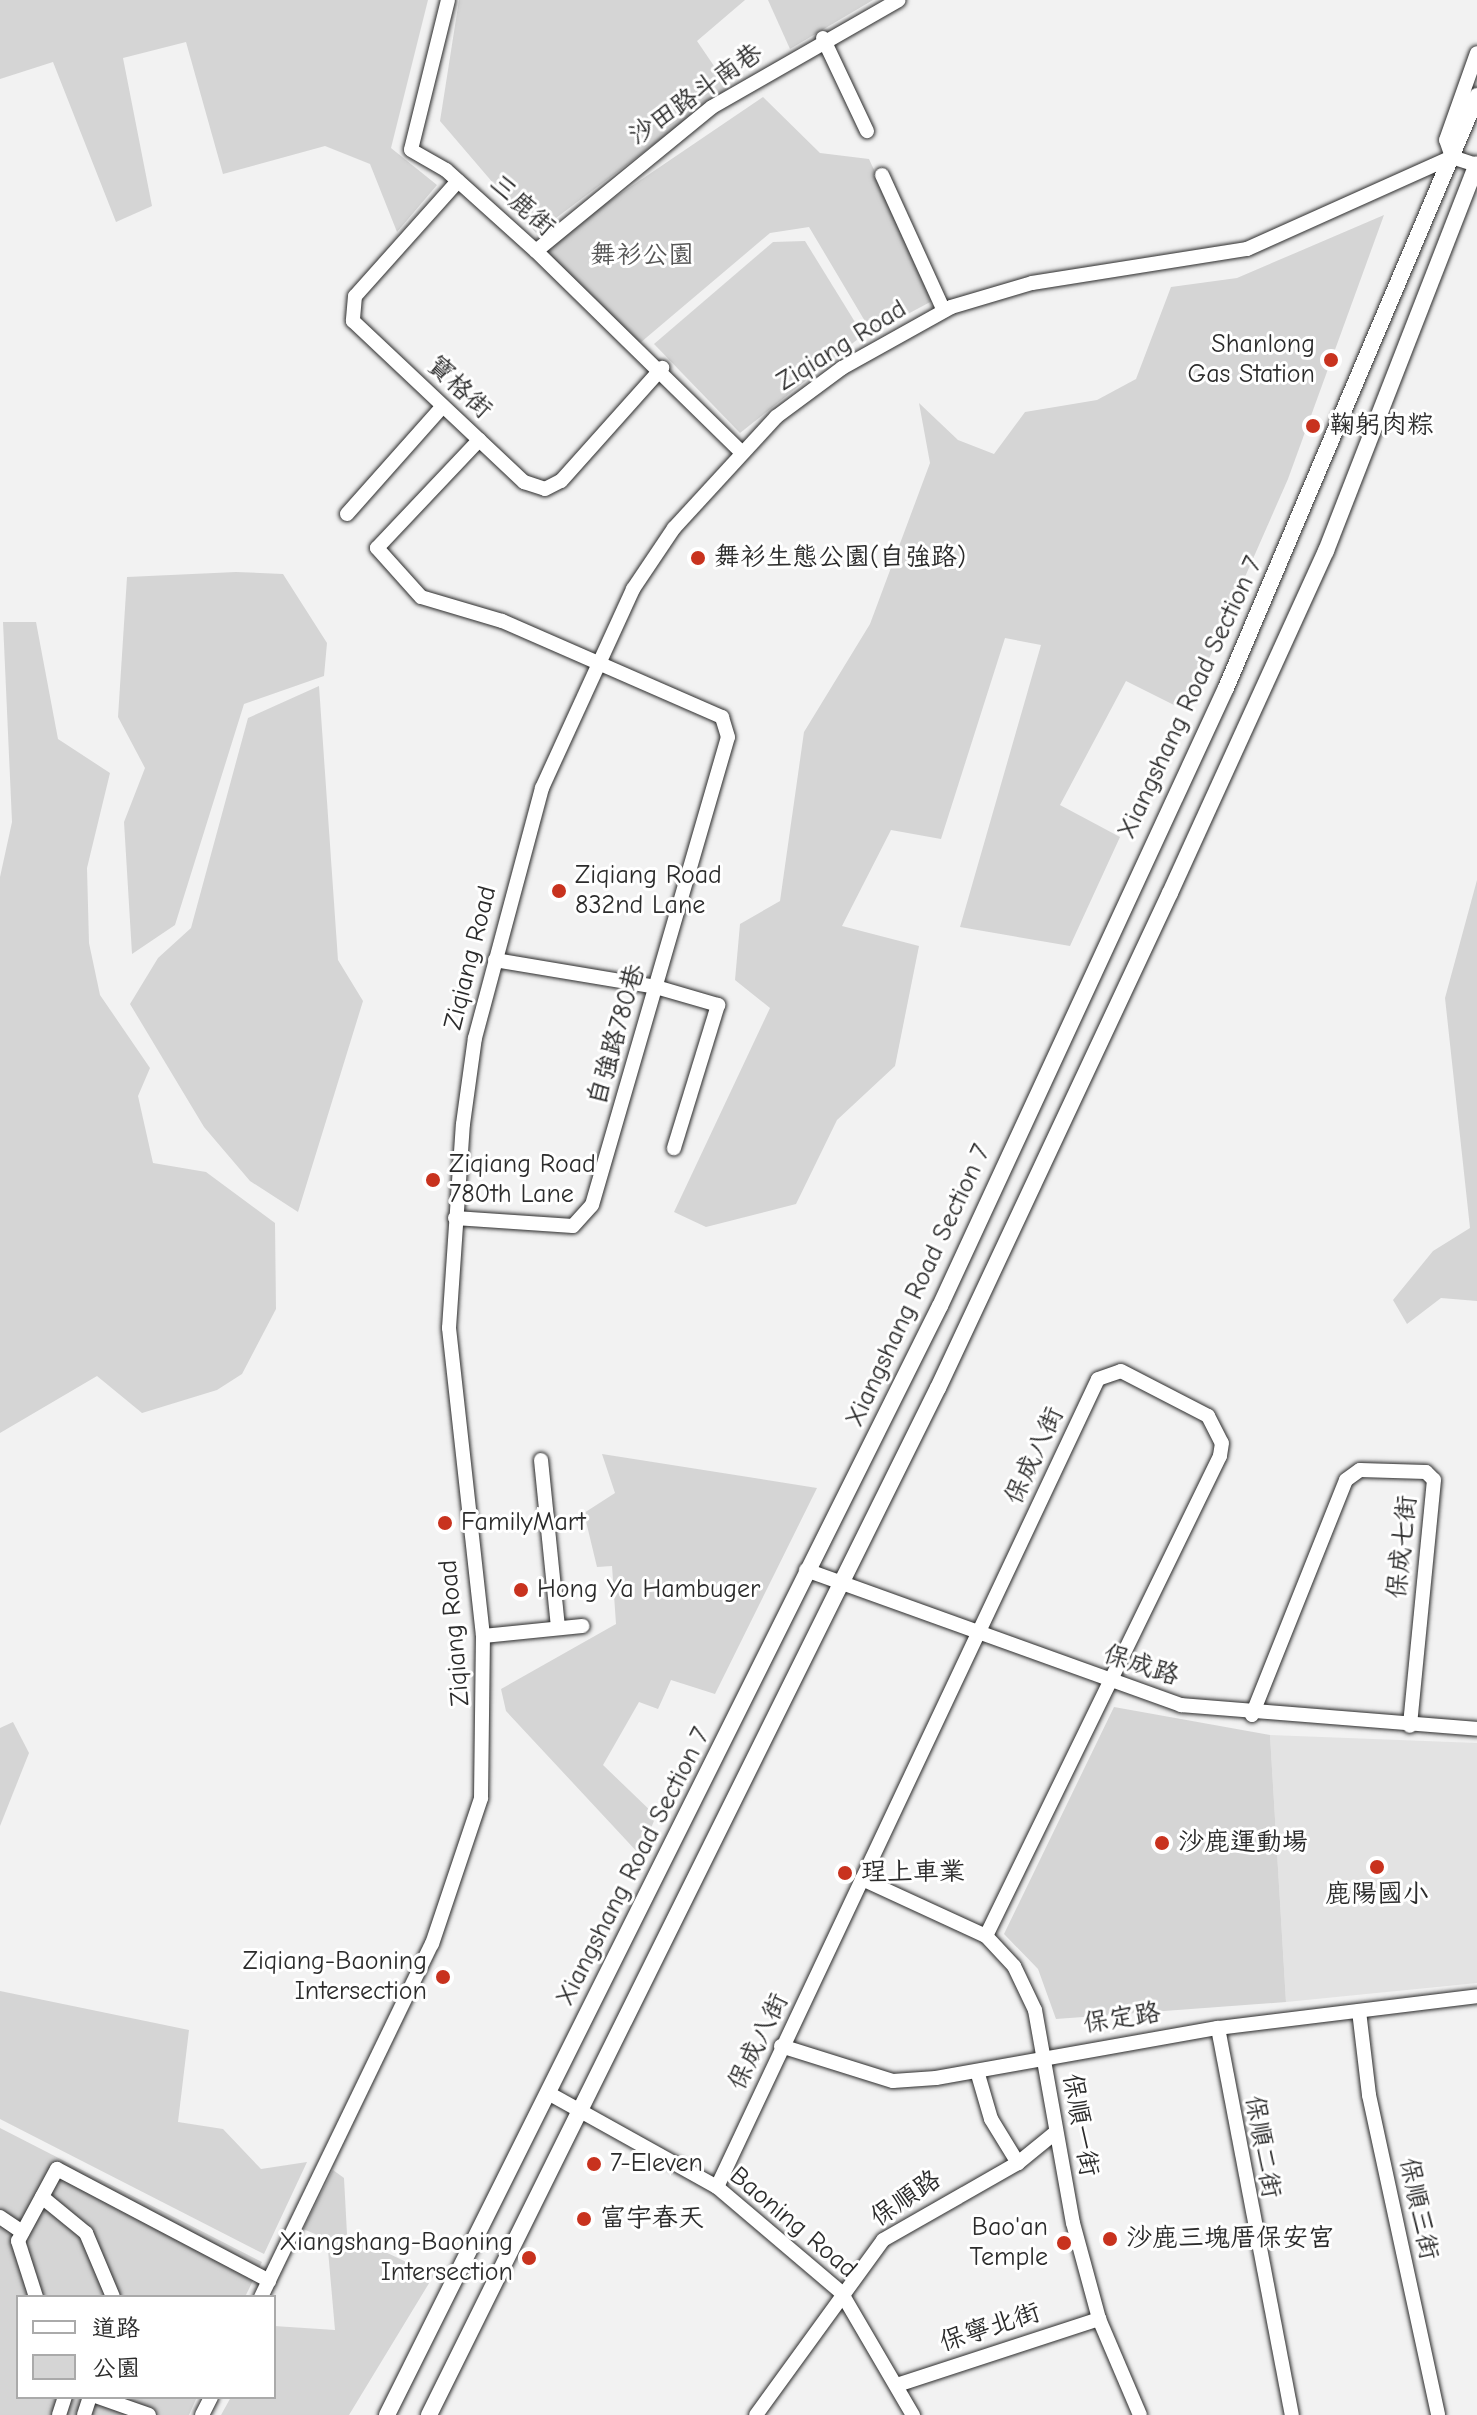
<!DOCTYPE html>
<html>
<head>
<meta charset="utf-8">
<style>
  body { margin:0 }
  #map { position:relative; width:1477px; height:2415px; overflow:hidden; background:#f2f2f2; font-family:"Comic Neue","LXGW WenKai TC",sans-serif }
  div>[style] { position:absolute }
  .built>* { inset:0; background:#e3e3e3 }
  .green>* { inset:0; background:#d5d5d5 }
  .roads { filter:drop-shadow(0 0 2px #2b2b2b) drop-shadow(0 0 2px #2b2b2b) }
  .minor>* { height:14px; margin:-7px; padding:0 7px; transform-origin:7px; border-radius:7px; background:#fff }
  .major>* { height:16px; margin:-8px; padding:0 8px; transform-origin:8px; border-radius:8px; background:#fff }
  .dots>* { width:22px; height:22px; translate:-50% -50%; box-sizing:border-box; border:4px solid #fff; border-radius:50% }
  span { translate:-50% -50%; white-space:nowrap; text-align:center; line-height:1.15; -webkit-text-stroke:6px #fff; paint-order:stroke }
  .street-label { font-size:26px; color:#2b2b2b }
  .park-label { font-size:26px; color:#565656 }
  .poi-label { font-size:26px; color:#2b2b2b }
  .right { translate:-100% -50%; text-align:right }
  .left { translate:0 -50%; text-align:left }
  .legend { position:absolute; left:16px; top:2295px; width:260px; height:104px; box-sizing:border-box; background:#fff; border:2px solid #aaa; margin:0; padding:10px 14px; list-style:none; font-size:24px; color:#2b2b2b }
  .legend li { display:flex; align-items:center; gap:16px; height:40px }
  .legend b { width:40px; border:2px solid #aaa }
</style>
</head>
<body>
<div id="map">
  <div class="built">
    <i style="clip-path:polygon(1270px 1735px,1477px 1743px,1477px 1983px,1286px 2002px)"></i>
  </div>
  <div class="green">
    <i style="clip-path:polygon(0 0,428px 0,391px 148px,437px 185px,397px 232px,370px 164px,325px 146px,223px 174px,186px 42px,123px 58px,152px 206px,116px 222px,53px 62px,0 79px)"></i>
    <i style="clip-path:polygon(459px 0,745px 0,697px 41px,729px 88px,536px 233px,440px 121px)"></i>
    <i style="clip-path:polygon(768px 0,873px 0,790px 49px)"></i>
    <i style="clip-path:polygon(763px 97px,820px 153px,869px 159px,934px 300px,872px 333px,809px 227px,770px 233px,640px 343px,536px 251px)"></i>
    <i style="clip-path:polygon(1384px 215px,1288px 479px,1186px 711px,1126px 681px,1060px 805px,1120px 837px,1070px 946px,960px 927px,1041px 645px,1005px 638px,941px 839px,891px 830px,842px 926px,919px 946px,895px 1066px,837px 1120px,796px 1204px,706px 1227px,674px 1212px,770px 1008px,735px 980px,740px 924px,780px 901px,804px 732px,870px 624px,930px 463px,919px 403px,958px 440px,994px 454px,1025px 412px,1097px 400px,1136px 379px,1171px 287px,1237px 278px)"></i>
    <i style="clip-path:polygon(805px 241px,863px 335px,740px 433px,654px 344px,773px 242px)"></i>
    <i style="clip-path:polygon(236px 572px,283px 574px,327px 643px,324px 676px,244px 704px,175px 925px,132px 954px,124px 822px,145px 768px,118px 717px,127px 577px)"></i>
    <i style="clip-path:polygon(3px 622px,36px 622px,58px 739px,110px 773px,87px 868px,89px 943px,100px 995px,150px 1068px,138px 1096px,153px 1163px,206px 1172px,275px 1223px,276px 1309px,242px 1374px,217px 1390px,142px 1413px,97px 1376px,0 1433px,0 877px,12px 822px)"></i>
    <i style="clip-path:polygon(319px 686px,338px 960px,363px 1001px,298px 1212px,250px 1181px,204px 1127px,130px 1004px,158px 958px,191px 928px,248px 718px)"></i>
    <i style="clip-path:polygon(1477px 880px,1477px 1301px,1441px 1298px,1407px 1324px,1393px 1300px,1433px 1251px,1470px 1228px,1445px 998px)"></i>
    <i style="clip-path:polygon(602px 1454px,817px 1488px,715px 1694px,671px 1680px,658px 1709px,639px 1702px,603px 1765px,656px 1816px,640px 1855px,506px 1711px,501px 1689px,616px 1624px,612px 1566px,597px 1567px,584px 1513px,615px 1493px)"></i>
    <i style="clip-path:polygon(1114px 1707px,1270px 1735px,1286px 2002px,1056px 2019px,1038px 1969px,1004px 1934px)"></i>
    <i style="clip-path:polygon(13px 1722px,29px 1753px,0 1826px,0 1728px)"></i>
    <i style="clip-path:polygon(0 1991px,189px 2030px,178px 2122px,223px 2129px,261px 2169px,307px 2162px,264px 2254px,0 2119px)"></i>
    <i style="clip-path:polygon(0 2128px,262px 2262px,245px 2297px,18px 2297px,18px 2397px,197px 2397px,189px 2415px,0 2415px)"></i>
    <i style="clip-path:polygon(333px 2170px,344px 2178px,347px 2234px,434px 2275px,349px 2415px,221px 2415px,231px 2397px,274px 2397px,274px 2326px,335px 2330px,327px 2239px,303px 2229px)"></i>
  </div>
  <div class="roads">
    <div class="minor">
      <i style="left:448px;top:0;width:154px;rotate:103.9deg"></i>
      <i style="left:411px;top:150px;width:40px;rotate:29.7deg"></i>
      <i style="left:446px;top:170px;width:121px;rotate:42deg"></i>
      <i style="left:536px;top:251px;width:284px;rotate:44.4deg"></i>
      <i style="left:823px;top:38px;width:103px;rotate:64.7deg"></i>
      <i style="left:1452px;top:157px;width:18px;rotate:-109deg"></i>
      <i style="left:1446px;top:140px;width:92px;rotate:-70.4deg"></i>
      <i style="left:882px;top:175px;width:149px;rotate:65.5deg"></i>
      <i style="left:458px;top:181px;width:154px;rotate:131.8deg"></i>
      <i style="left:355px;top:296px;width:25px;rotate:95deg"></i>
      <i style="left:353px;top:321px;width:235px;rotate:43.3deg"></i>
      <i style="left:524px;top:482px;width:22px;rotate:18deg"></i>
      <i style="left:545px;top:489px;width:18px;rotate:-27deg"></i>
      <i style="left:561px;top:481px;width:152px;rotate:-48.2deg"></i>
      <i style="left:536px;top:251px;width:227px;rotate:-39.3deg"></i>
      <i style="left:712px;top:107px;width:215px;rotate:-29.8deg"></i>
      <i style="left:347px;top:514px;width:144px;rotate:-48.4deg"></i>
      <i style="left:495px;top:960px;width:163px;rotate:9.5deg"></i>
      <i style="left:656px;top:987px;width:65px;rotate:16.2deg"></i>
      <i style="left:718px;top:1005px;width:150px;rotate:107.1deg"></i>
      <i style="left:455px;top:1218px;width:118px;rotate:3.9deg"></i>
      <i style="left:573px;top:1226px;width:28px;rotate:-48deg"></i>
      <i style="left:592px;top:1205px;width:487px;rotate:-73.8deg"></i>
      <i style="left:728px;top:737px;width:21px;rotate:-107deg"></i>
      <i style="left:722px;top:717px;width:240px;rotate:-156.4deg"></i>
      <i style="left:502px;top:621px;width:84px;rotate:-163.5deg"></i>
      <i style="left:421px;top:597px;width:66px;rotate:-131.9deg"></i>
      <i style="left:377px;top:548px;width:149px;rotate:-46.6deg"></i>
      <i style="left:541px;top:1460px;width:167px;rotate:84.2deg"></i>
      <i style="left:806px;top:1570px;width:399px;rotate:19.8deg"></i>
      <i style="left:1181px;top:1705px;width:297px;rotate:4.6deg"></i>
      <i style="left:483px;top:1636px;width:100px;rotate:-5.8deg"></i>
      <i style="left:1252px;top:1715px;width:253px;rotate:-68.2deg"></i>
      <i style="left:1346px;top:1480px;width:17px;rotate:-36deg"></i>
      <i style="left:1360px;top:1470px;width:66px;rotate:1.7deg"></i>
      <i style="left:1426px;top:1472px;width:11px;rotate:45deg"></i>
      <i style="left:1434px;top:1480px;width:247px;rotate:95.6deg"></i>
      <i style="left:862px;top:1879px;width:136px;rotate:24.7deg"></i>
      <i style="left:986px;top:1936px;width:41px;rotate:47deg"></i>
      <i style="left:1014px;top:1966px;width:49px;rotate:64.5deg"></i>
      <i style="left:1035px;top:2010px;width:216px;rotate:79.9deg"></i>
      <i style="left:1073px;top:2223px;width:99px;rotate:74.8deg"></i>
      <i style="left:1099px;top:2319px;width:104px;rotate:66.9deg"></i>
      <i style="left:1359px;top:2011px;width:85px;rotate:83.2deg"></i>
      <i style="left:1369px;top:2095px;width:327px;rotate:77.8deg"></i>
      <i style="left:1218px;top:2028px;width:394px;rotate:79.2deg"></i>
      <i style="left:781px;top:2046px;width:117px;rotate:17.4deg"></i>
      <i style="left:893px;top:2081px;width:43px;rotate:-4deg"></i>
      <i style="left:936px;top:2078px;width:286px;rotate:-10.1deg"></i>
      <i style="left:1218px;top:2028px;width:261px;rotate:-7deg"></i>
      <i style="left:977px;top:2071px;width:50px;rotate:73.7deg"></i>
      <i style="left:991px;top:2119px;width:52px;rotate:58.5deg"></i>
      <i style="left:550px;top:2094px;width:191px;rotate:29.1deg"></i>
      <i style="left:717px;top:2187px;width:162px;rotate:40.3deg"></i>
      <i style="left:841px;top:2292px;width:143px;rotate:59.7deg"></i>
      <i style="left:717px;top:2187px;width:893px;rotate:-64.75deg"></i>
      <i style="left:1098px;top:1379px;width:24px;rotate:-19deg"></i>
      <i style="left:1121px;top:1371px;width:98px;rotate:27.3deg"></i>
      <i style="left:1208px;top:1416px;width:30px;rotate:63deg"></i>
      <i style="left:1222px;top:1443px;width:13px;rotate:99deg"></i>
      <i style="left:1220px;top:1456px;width:534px;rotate:115.99deg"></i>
      <i style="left:42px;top:2197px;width:57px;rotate:39.3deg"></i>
      <i style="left:86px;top:2233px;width:69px;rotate:67.1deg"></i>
      <i style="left:0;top:2217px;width:27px;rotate:34deg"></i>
      <i style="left:36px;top:2297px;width:59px;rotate:-107.8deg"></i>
      <i style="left:18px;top:2241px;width:82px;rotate:-61.6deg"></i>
      <i style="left:57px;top:2169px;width:240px;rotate:27.8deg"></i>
      <i style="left:261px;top:2297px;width:392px;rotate:-64.2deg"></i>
      <i style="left:432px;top:1944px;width:154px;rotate:-71.4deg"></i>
      <i style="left:481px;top:1798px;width:162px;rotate:-89.3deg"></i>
      <i style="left:483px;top:1636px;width:310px;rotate:-96.3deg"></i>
      <i style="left:449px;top:1328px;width:204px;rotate:-86.1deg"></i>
      <i style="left:463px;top:1124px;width:87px;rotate:-82.1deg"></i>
      <i style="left:475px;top:1038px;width:259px;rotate:-75deg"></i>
      <i style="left:542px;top:788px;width:219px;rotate:-65.4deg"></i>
      <i style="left:633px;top:589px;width:73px;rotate:-56.1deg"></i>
      <i style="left:674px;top:528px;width:151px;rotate:-47.4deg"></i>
      <i style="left:776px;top:417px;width:82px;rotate:-36.6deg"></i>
      <i style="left:842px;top:368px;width:125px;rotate:-29.2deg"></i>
      <i style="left:951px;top:307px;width:84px;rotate:-16.5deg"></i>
      <i style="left:1032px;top:283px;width:218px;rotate:-9deg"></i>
      <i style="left:1247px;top:249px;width:225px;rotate:-24.2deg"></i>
      <i style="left:1452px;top:157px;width:26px;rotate:18deg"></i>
      <i style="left:897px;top:2385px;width:213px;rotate:-18.1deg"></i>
      <i style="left:98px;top:2397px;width:54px;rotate:19.4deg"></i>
      <i style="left:59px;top:2415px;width:19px;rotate:-72deg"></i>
      <i style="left:84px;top:2415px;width:19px;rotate:-72deg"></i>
      <i style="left:202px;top:2415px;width:20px;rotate:-63deg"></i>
      <i style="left:756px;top:2415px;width:216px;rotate:-54deg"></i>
      <i style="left:883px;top:2240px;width:155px;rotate:-29.7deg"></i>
      <i style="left:1018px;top:2163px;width:49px;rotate:-39.2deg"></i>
    </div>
    <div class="major">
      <i style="left:387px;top:2415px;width:1239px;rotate:-63.5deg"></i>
      <i style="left:940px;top:1306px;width:681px;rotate:-65.17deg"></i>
      <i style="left:1226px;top:688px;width:643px;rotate:-67.02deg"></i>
      <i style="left:429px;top:2415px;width:1146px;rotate:-63.64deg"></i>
      <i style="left:938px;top:1388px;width:547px;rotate:-64.89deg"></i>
      <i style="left:1170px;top:893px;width:376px;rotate:-65.5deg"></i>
      <i style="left:1326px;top:551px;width:415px;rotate:-68.7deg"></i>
    </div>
  </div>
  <div class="dots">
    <i style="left:1331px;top:360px;background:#c8321e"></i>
    <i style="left:1313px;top:426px;background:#c8321e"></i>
    <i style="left:698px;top:558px;background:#c8321e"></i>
    <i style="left:559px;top:891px;background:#c8321e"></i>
    <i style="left:433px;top:1180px;background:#c8321e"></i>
    <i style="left:445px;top:1523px;background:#c8321e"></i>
    <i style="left:521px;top:1590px;background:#c8321e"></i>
    <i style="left:1162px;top:1843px;background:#c8321e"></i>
    <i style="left:1377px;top:1867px;background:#c8321e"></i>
    <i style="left:845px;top:1873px;background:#c8321e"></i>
    <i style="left:443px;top:1977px;background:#c8321e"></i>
    <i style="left:594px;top:2164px;background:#c8321e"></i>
    <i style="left:584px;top:2219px;background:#c8321e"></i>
    <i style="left:1110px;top:2239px;background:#c8321e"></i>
    <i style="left:1064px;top:2243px;background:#c8321e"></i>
    <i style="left:529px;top:2258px;background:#c8321e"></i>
  </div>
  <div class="street-label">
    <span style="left:696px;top:95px;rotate:-35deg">沙田路斗南巷</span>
    <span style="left:522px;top:206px;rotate:42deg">三鹿街</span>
    <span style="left:842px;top:346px;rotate:-32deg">Ziqiang Road</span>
    <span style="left:459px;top:388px;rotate:43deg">寶格街</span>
    <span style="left:1191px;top:698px;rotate:-65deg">Xiangshang Road Section 7</span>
    <span style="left:471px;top:958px;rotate:-76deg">Ziqiang Road</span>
    <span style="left:617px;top:1035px;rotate:-74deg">自強路780巷</span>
    <span style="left:919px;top:1286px;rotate:-65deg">Xiangshang Road Section 7</span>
    <span style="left:1035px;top:1456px;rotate:-65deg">保成八街</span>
    <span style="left:1403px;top:1547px;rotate:-84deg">保成七街</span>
    <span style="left:455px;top:1633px;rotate:-95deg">Ziqiang Road</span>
    <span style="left:1141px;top:1666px;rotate:18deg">保成路</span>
    <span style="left:634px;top:1867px;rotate:-63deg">Xiangshang Road Section 7</span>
    <span style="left:1122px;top:2019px;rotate:-9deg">保定路</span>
    <span style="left:759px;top:2042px;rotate:-64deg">保成八街</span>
    <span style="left:1080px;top:2125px;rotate:80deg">保順一街</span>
    <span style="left:1262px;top:2147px;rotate:80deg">保順二街</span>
    <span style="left:906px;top:2199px;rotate:-34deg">保順路</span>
    <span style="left:1418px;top:2209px;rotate:78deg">保順三街</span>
    <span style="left:793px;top:2223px;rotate:40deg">Baoning Road</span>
    <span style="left:990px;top:2328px;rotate:-18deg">保寧北街</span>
  </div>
  <div class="park-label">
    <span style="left:642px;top:256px">舞衫公園</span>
  </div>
  <div class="poi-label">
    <span class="right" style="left:1315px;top:360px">Shanlong<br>Gas Station</span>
    <span class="left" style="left:1329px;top:426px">鞠躬肉粽</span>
    <span class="left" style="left:714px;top:558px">舞衫生態公園(自強路)</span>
    <span class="left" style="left:575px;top:891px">Ziqiang Road<br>832nd Lane</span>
    <span class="left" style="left:449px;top:1180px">Ziqiang Road<br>780th Lane</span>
    <span class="left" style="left:461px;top:1523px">FamilyMart</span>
    <span class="left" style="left:537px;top:1590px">Hong Ya Hambuger</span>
    <span class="left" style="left:1178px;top:1843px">沙鹿運動場</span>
    <span class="left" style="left:861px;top:1873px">珵上車業</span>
    <span style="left:1377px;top:1895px">鹿陽國小</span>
    <span class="right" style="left:427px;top:1977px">Ziqiang-Baoning<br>Intersection</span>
    <span class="left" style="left:610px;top:2164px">7-Eleven</span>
    <span class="left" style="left:600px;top:2219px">富宇春天</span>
    <span class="right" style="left:1048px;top:2243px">Bao'an<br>Temple</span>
    <span class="left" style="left:1126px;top:2239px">沙鹿三塊厝保安宮</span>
    <span class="right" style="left:513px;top:2258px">Xiangshang-Baoning<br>Intersection</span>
  </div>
  <ul class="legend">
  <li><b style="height:10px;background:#fff"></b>道路</li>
  <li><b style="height:22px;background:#d5d5d5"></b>公園</li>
  </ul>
</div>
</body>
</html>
